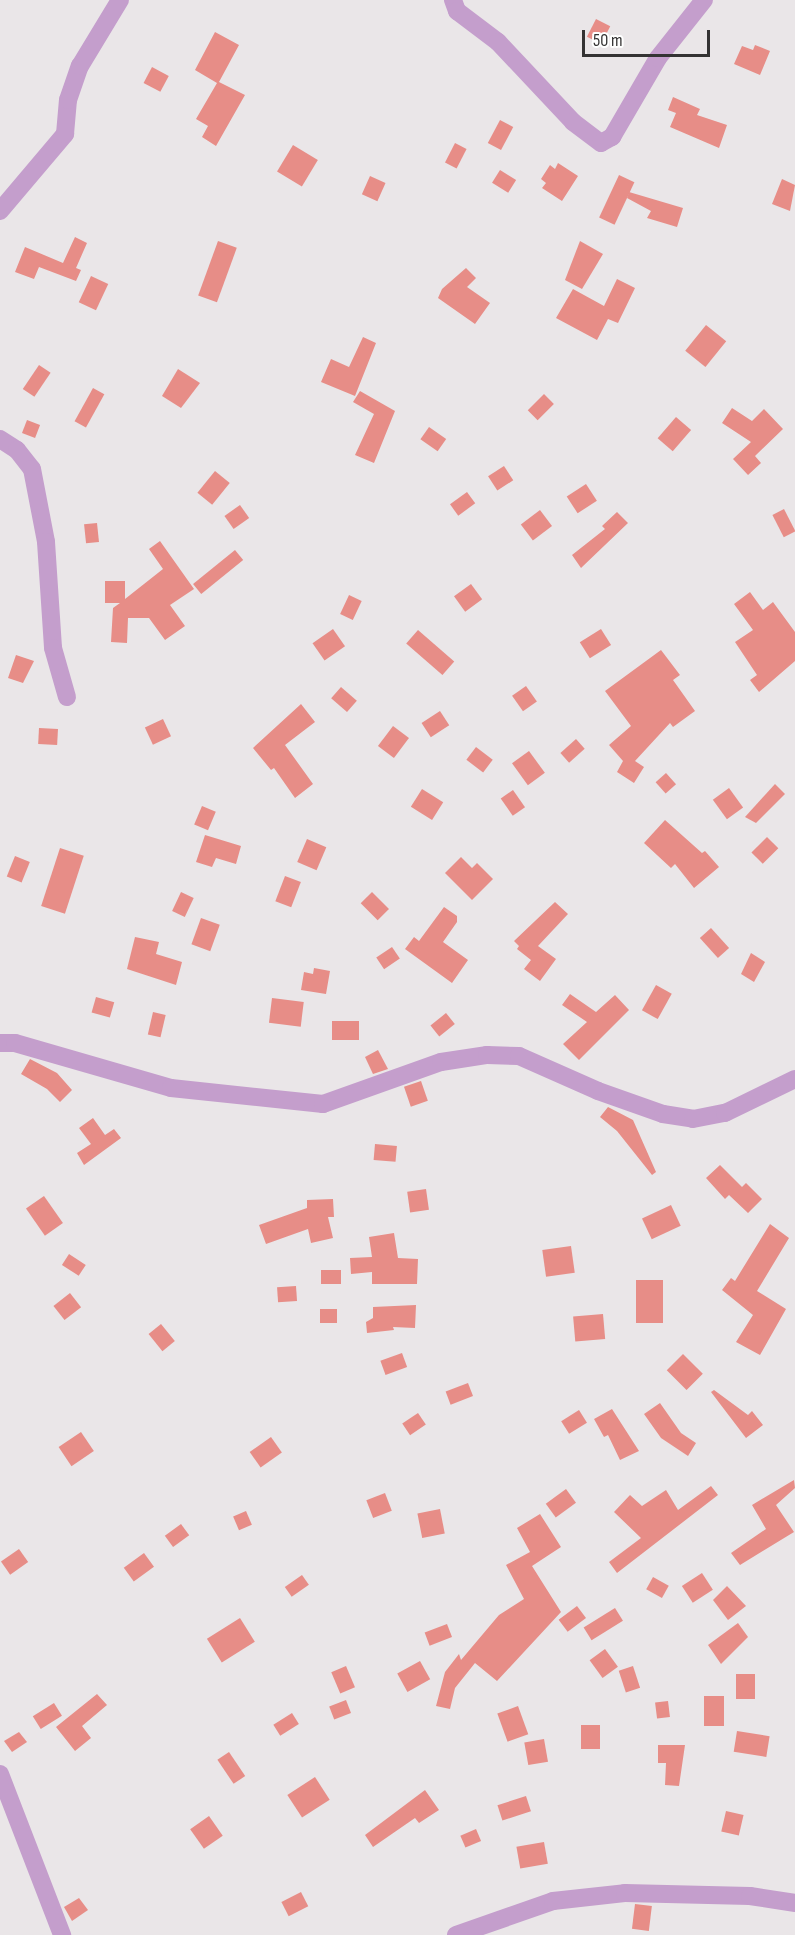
<!DOCTYPE html>
<html>
<head>
<meta charset="utf-8">
<style>
  body { margin:0 }
  #map { position:relative; width:795px; height:1935px; overflow:hidden; background:#eae6e8; font-family:"Sofia Sans Condensed",sans-serif }
  div>[style] { position:absolute }
  .building>* { inset:0; background:#e78d87; transform-origin:0 0 }
  .minor>* { height:18px; margin:-9px; padding:0 9px; transform-origin:9px; border-radius:9px; background:#c49ecc }
  span { translate:-50% -50%; white-space:nowrap; text-align:center; line-height:1.15; -webkit-text-stroke:5px #fff; paint-order:stroke }
  .scale { position:absolute; left:582px; top:30px; width:128px; height:27px; box-sizing:border-box; border:3px solid #343333; border-top:0; padding-left:8px; font-size:18px; line-height:21px; white-space:nowrap; color:#343333; -webkit-text-stroke:4px #fff; paint-order:stroke }
</style>
</head>
<body>
<div id="map">
  <div class="building">
    <i style="left:596px;top:19px;width:16px;height:20px;rotate:27deg"></i>
    <i style="clip-path:polygon(215px 32px,239px 45px,219px 82px,245px 95px,216px 146px,202px 137px,208px 126px,196px 119px,217px 83px,195px 70px)"></i>
    <i style="clip-path:polygon(755px 45px,770px 51px,760px 75px,734px 64px,742px 46px,753px 50px)"></i>
    <i style="left:152px;top:67px;width:19px;height:18px;rotate:28deg"></i>
    <i style="clip-path:polygon(673px 97px,700px 109px,697px 115px,727px 125px,719px 148px,670px 127px,676px 113px,668px 110px)"></i>
    <i style="left:500px;top:120px;width:15px;height:26px;rotate:28deg"></i>
    <i style="left:455px;top:143px;width:13px;height:22px;rotate:27deg"></i>
    <i style="left:293px;top:145px;width:29px;height:31px;rotate:31deg"></i>
    <i style="clip-path:polygon(558px 163px,578px 176px,562px 201px,542px 188px,546px 183px,541px 179px,550px 165px,555px 169px)"></i>
    <i style="left:500px;top:170px;width:19px;height:15px;rotate:32deg"></i>
    <i style="left:619px;top:175px;width:17px;height:47px;rotate:25deg"></i>
    <i style="left:370px;top:176px;width:17px;height:20px;rotate:24deg"></i>
    <i style="clip-path:polygon(782px 179px,795px 185px,790px 211px,772px 204px)"></i>
    <i style="clip-path:polygon(629px 192px,683px 208px,677px 227px,647px 218px,651px 211px,627px 198px)"></i>
    <i style="clip-path:polygon(75px 237px,87px 243px,76px 268px,81px 270px,76px 281px,39px 267px,34px 279px,15px 272px,25px 247px,63px 263px)"></i>
    <i style="left:218px;top:241px;width:20px;height:58px;rotate:20deg"></i>
    <i style="clip-path:polygon(580px 241px,603px 254px,582px 289px,565px 280px)"></i>
    <i style="clip-path:polygon(466px 268px,476px 278px,467px 287px,490px 303px,475px 324px,438px 298px,442px 289px)"></i>
    <i style="left:91px;top:276px;width:19px;height:29px;rotate:25deg"></i>
    <i style="clip-path:polygon(617px 279px,635px 288px,618px 323px,608px 319px,597px 340px,556px 318px,573px 289px,604px 306px)"></i>
    <i style="left:706px;top:325px;width:26px;height:33px;rotate:39deg"></i>
    <i style="clip-path:polygon(363px 337px,376px 343px,355px 396px,321px 382px,331px 359px,349px 367px)"></i>
    <i style="left:39px;top:365px;width:14px;height:29px;rotate:34deg"></i>
    <i style="clip-path:polygon(178px 369px,200px 383px,181px 408px,162px 396px)"></i>
    <i style="left:93px;top:388px;width:13px;height:38px;rotate:29deg"></i>
    <i style="clip-path:polygon(360px 391px,395px 411px,374px 463px,355px 455px,374px 414px,353px 402px)"></i>
    <i style="left:544px;top:394px;width:14px;height:23px;rotate:45deg"></i>
    <i style="clip-path:polygon(732px 408px,752px 421px,764px 409px,783px 429px,755px 456px,761px 463px,748px 475px,733px 459px,751px 442px,722px 423px)"></i>
    <i style="left:676px;top:417px;width:20px;height:28px;rotate:41deg"></i>
    <i style="left:27px;top:420px;width:14px;height:14px;rotate:21deg"></i>
    <i style="left:429px;top:427px;width:21px;height:15px;rotate:35deg"></i>
    <i style="left:504px;top:466px;width:17px;height:19px;rotate:57deg"></i>
    <i style="left:215px;top:471px;width:19px;height:28px;rotate:39deg"></i>
    <i style="left:586px;top:484px;width:20px;height:23px;rotate:57deg"></i>
    <i style="left:467px;top:492px;width:14px;height:21px;rotate:54deg"></i>
    <i style="left:240px;top:505px;width:16px;height:19px;rotate:55deg"></i>
    <i style="left:784px;top:509px;width:25px;height:13px;rotate:63deg"></i>
    <i style="left:540px;top:510px;width:20px;height:24px;rotate:53deg"></i>
    <i style="clip-path:polygon(617px 512px,628px 523px,581px 568px,572px 555px,605px 529px,602px 526px)"></i>
    <i style="left:97px;top:523px;width:19px;height:13px;rotate:84deg"></i>
    <i style="clip-path:polygon(160px 541px,194px 589px,170px 605px,185px 626px,165px 640px,149px 618px,128px 618px,127px 643px,111px 642px,113px 608px,120px 603px,105px 603px,105px 581px,125px 581px,125px 599px,163px 569px,149px 549px)"></i>
    <i style="left:235px;top:550px;width:13px;height:54px;rotate:51deg"></i>
    <i style="left:471px;top:584px;width:19px;height:21px;rotate:54deg"></i>
    <i style="clip-path:polygon(750px 592px,763px 610px,773px 602px,795px 632px,795px 661px,759px 692px,750px 680px,757px 675px,735px 642px,753px 630px,734px 604px)"></i>
    <i style="left:349px;top:595px;width:14px;height:21px;rotate:25deg"></i>
    <i style="left:333px;top:629px;width:21px;height:25px;rotate:55deg"></i>
    <i style="left:601px;top:629px;width:19px;height:25px;rotate:58deg"></i>
    <i style="left:418px;top:630px;width:48px;height:18px;rotate:41deg"></i>
    <i style="clip-path:polygon(661px 650px,680px 675px,673px 680px,695px 711px,673px 727px,670px 723px,635px 761px,644px 767px,634px 783px,617px 772px,623px 761px,609px 745px,631px 726px,605px 691px)"></i>
    <i style="clip-path:polygon(16px 655px,34px 661px,23px 683px,8px 678px)"></i>
    <i style="left:526px;top:686px;width:19px;height:17px;rotate:55deg"></i>
    <i style="left:341px;top:687px;width:21px;height:15px;rotate:41deg"></i>
    <i style="clip-path:polygon(301px 704px,315px 722px,285px 745px,313px 784px,295px 798px,274px 768px,271px 770px,253px 748px)"></i>
    <i style="left:440px;top:711px;width:17px;height:22px;rotate:57deg"></i>
    <i style="left:163px;top:719px;width:19px;height:20px;rotate:65deg"></i>
    <i style="left:393px;top:726px;width:20px;height:25px;rotate:37deg"></i>
    <i style="left:39px;top:728px;width:19px;height:16px;rotate:3deg"></i>
    <i style="left:576px;top:739px;width:13px;height:21px;rotate:48deg"></i>
    <i style="left:476px;top:747px;width:21px;height:16px;rotate:37deg"></i>
    <i style="left:529px;top:751px;width:27px;height:21px;rotate:54deg"></i>
    <i style="left:666px;top:773px;width:15px;height:14px;rotate:48deg"></i>
    <i style="clip-path:polygon(775px 784px,785px 794px,756px 823px,745px 817px)"></i>
    <i style="left:729px;top:788px;width:24px;height:20px;rotate:54deg"></i>
    <i style="left:422px;top:789px;width:25px;height:21px;rotate:32deg"></i>
    <i style="left:513px;top:790px;width:21px;height:15px;rotate:55deg"></i>
    <i style="left:202px;top:806px;width:15px;height:20px;rotate:23deg"></i>
    <i style="clip-path:polygon(665px 820px,702px 853px,705px 851px,719px 867px,694px 888px,675px 864px,671px 868px,644px 843px)"></i>
    <i style="clip-path:polygon(205px 835px,241px 846px,236px 864px,216px 858px,212px 867px,196px 862px)"></i>
    <i style="left:767px;top:837px;width:16px;height:22px;rotate:45deg"></i>
    <i style="left:307px;top:839px;width:21px;height:25px;rotate:23deg"></i>
    <i style="left:60px;top:848px;width:25px;height:61px;rotate:18deg"></i>
    <i style="left:15px;top:856px;width:16px;height:22px;rotate:22deg"></i>
    <i style="clip-path:polygon(461px 857px,472px 868px,477px 863px,493px 879px,472px 900px,445px 873px)"></i>
    <i style="left:285px;top:876px;width:17px;height:27px;rotate:21deg"></i>
    <i style="left:181px;top:892px;width:14px;height:21px;rotate:25deg"></i>
    <i style="left:372px;top:892px;width:24px;height:16px;rotate:45deg"></i>
    <i style="clip-path:polygon(555px 902px,568px 914px,538px 946px,556px 959px,540px 981px,524px 969px,531px 960px,517px 949px,519px 946px,514px 941px)"></i>
    <i style="clip-path:polygon(444px 907px,457px 916px,457px 922px,443px 942px,468px 960px,452px 983px,405px 949px,414px 937px,419px 941px)"></i>
    <i style="left:201px;top:918px;width:20px;height:28px;rotate:20deg"></i>
    <i style="left:711px;top:928px;width:27px;height:15px;rotate:48deg"></i>
    <i style="clip-path:polygon(135px 937px,159px 942px,156px 954px,182px 962px,176px 985px,127px 969px)"></i>
    <i style="left:392px;top:947px;width:14px;height:19px;rotate:56deg"></i>
    <i style="clip-path:polygon(751px 953px,765px 962px,754px 982px,741px 974px)"></i>
    <i style="clip-path:polygon(314px 968px,330px 971px,326px 994px,301px 990px,304px 972px,313px 974px)"></i>
    <i style="left:656px;top:985px;width:18px;height:29px;rotate:29deg"></i>
    <i style="clip-path:polygon(570px 994px,596px 1012px,615px 995px,629px 1010px,579px 1060px,563px 1044px,587px 1022px,562px 1005px)"></i>
    <i style="left:96px;top:997px;width:19px;height:16px;rotate:16deg"></i>
    <i style="left:272px;top:998px;width:32px;height:25px;rotate:7deg"></i>
    <i style="left:153px;top:1012px;width:13px;height:23px;rotate:13deg"></i>
    <i style="left:446px;top:1013px;width:14px;height:20px;rotate:51deg"></i>
    <i style="left:332px;top:1021px;width:27px;height:19px"></i>
    <i style="clip-path:polygon(378px 1050px,388px 1069px,373px 1074px,365px 1057px)"></i>
    <i style="clip-path:polygon(30px 1059px,57px 1073px,72px 1090px,60px 1102px,47px 1089px,21px 1074px)"></i>
    <i style="left:421px;top:1081px;width:21px;height:18px;rotate:71deg"></i>
    <i style="clip-path:polygon(608px 1107px,633px 1120px,656px 1172px,652px 1175px,617px 1131px,600px 1117px)"></i>
    <i style="clip-path:polygon(93px 1118px,105px 1135px,114px 1129px,121px 1138px,84px 1165px,77px 1153px,91px 1144px,79px 1128px)"></i>
    <i style="left:375px;top:1144px;width:22px;height:16px;rotate:5deg"></i>
    <i style="clip-path:polygon(720px 1165px,742px 1187px,746px 1183px,762px 1199px,748px 1213px,729px 1195px,725px 1199px,706px 1178px)"></i>
    <i style="left:426px;top:1189px;width:21px;height:19px;rotate:82deg"></i>
    <i style="left:44px;top:1196px;width:33px;height:22px;rotate:55deg"></i>
    <i style="clip-path:polygon(333px 1199px,334px 1217px,328px 1217px,333px 1238px,311px 1243px,308px 1229px,266px 1244px,259px 1225px,307px 1208px,307px 1200px)"></i>
    <i style="left:671px;top:1205px;width:23px;height:32px;rotate:65deg"></i>
    <i style="clip-path:polygon(770px 1224px,789px 1238px,757px 1291px,786px 1309px,760px 1355px,736px 1342px,753px 1315px,722px 1290px,731px 1278px,735px 1281px)"></i>
    <i style="clip-path:polygon(394px 1233px,398px 1258px,418px 1259px,417px 1284px,372px 1284px,372px 1272px,351px 1274px,350px 1258px,372px 1257px,369px 1237px)"></i>
    <i style="left:571px;top:1246px;width:27px;height:29px;rotate:82deg"></i>
    <i style="left:69px;top:1254px;width:20px;height:13px;rotate:33deg"></i>
    <i style="left:321px;top:1270px;width:20px;height:14px"></i>
    <i style="left:663px;top:1280px;width:43px;height:27px;rotate:90deg"></i>
    <i style="left:296px;top:1286px;width:15px;height:19px;rotate:86deg"></i>
    <i style="left:70px;top:1293px;width:18px;height:21px;rotate:52deg"></i>
    <i style="clip-path:polygon(416px 1305px,415px 1328px,393px 1327px,394px 1330px,367px 1333px,366px 1322px,373px 1318px,373px 1307px)"></i>
    <i style="left:337px;top:1309px;width:14px;height:17px;rotate:90deg"></i>
    <i style="left:603px;top:1314px;width:25px;height:30px;rotate:85deg"></i>
    <i style="left:161px;top:1324px;width:22px;height:16px;rotate:51deg"></i>
    <i style="left:402px;top:1353px;width:15px;height:23px;rotate:70deg"></i>
    <i style="left:683px;top:1354px;width:28px;height:23px;rotate:45deg"></i>
    <i style="left:468px;top:1383px;width:14px;height:24px;rotate:69deg"></i>
    <i style="clip-path:polygon(714px 1390px,748px 1415px,752px 1411px,763px 1425px,746px 1438px,711px 1392px)"></i>
    <i style="clip-path:polygon(660px 1403px,681px 1433px,696px 1443px,688px 1456px,661px 1438px,644px 1414px)"></i>
    <i style="clip-path:polygon(612px 1409px,639px 1451px,620px 1460px,608px 1435px,604px 1437px,594px 1419px)"></i>
    <i style="left:579px;top:1410px;width:15px;height:21px;rotate:58deg"></i>
    <i style="left:418px;top:1413px;width:14px;height:19px;rotate:56deg"></i>
    <i style="left:81px;top:1432px;width:23px;height:27px;rotate:56deg"></i>
    <i style="left:271px;top:1437px;width:19px;height:26px;rotate:55deg"></i>
    <i style="clip-path:polygon(794px 1480px,795px 1488px,776px 1505px,794px 1532px,740px 1565px,731px 1553px,766px 1529px,752px 1505px)"></i>
    <i style="clip-path:polygon(711px 1486px,718px 1495px,617px 1573px,609px 1562px,641px 1538px,614px 1512px,630px 1495px,642px 1506px,666px 1490px,678px 1510px)"></i>
    <i style="left:566px;top:1489px;width:17px;height:25px;rotate:54deg"></i>
    <i style="left:385px;top:1493px;width:19px;height:20px;rotate:69deg"></i>
    <i style="left:440px;top:1509px;width:25px;height:23px;rotate:79deg"></i>
    <i style="left:246px;top:1511px;width:15px;height:14px;rotate:67deg"></i>
    <i style="clip-path:polygon(540px 1514px,561px 1547px,532px 1566px,561px 1612px,497px 1681px,475px 1663px,455px 1688px,450px 1709px,436px 1706px,445px 1672px,459px 1654px,461px 1660px,499px 1615px,524px 1599px,506px 1565px,530px 1552px,517px 1528px)"></i>
    <i style="left:181px;top:1524px;width:14px;height:20px;rotate:54deg"></i>
    <i style="left:19px;top:1549px;width:16px;height:22px;rotate:55deg"></i>
    <i style="left:144px;top:1553px;width:17px;height:25px;rotate:54deg"></i>
    <i style="left:702px;top:1573px;width:20px;height:24px;rotate:57deg"></i>
    <i style="left:302px;top:1575px;width:12px;height:21px;rotate:55deg"></i>
    <i style="left:653px;top:1577px;width:18px;height:14px;rotate:29deg"></i>
    <i style="clip-path:polygon(727px 1586px,746px 1606px,728px 1620px,713px 1600px)"></i>
    <i style="left:577px;top:1606px;width:15px;height:23px;rotate:53deg"></i>
    <i style="left:615px;top:1608px;width:15px;height:37px;rotate:58deg"></i>
    <i style="left:240px;top:1618px;width:28px;height:39px;rotate:58deg"></i>
    <i style="clip-path:polygon(738px 1623px,748px 1637px,721px 1664px,708px 1645px)"></i>
    <i style="left:447px;top:1624px;width:14px;height:24px;rotate:69deg"></i>
    <i style="left:605px;top:1649px;width:22px;height:19px;rotate:54deg"></i>
    <i style="left:420px;top:1661px;width:21px;height:26px;rotate:61deg"></i>
    <i style="left:346px;top:1666px;width:23px;height:16px;rotate:67deg"></i>
    <i style="left:633px;top:1666px;width:23px;height:15px;rotate:72deg"></i>
    <i style="left:755px;top:1674px;width:25px;height:19px;rotate:90deg"></i>
    <i style="clip-path:polygon(97px 1694px,107px 1705px,82px 1726px,91px 1738px,75px 1751px,56px 1727px)"></i>
    <i style="left:704px;top:1696px;width:20px;height:30px"></i>
    <i style="left:346px;top:1700px;width:14px;height:18px;rotate:69deg"></i>
    <i style="left:668px;top:1701px;width:16px;height:13px;rotate:83deg"></i>
    <i style="left:54px;top:1703px;width:15px;height:25px;rotate:58deg"></i>
    <i style="left:518px;top:1706px;width:30px;height:22px;rotate:70deg"></i>
    <i style="left:292px;top:1713px;width:13px;height:22px;rotate:58deg"></i>
    <i style="left:581px;top:1725px;width:19px;height:24px"></i>
    <i style="left:737px;top:1731px;width:33px;height:21px;rotate:9deg"></i>
    <i style="clip-path:polygon(19px 1732px,27px 1742px,12px 1752px,4px 1741px)"></i>
    <i style="left:544px;top:1739px;width:23px;height:20px;rotate:80deg"></i>
    <i style="clip-path:polygon(658px 1745px,685px 1745px,679px 1786px,665px 1785px,666px 1763px,658px 1763px)"></i>
    <i style="left:229px;top:1752px;width:29px;height:14px;rotate:56deg"></i>
    <i style="left:315px;top:1777px;width:27px;height:33px;rotate:57deg"></i>
    <i style="clip-path:polygon(425px 1790px,439px 1810px,419px 1823px,415px 1818px,373px 1847px,365px 1835px)"></i>
    <i style="left:526px;top:1796px;width:16px;height:30px;rotate:72deg"></i>
    <i style="left:726px;top:1811px;width:18px;height:21px;rotate:13deg"></i>
    <i style="left:209px;top:1816px;width:24px;height:23px;rotate:55deg"></i>
    <i style="left:476px;top:1829px;width:13px;height:17px;rotate:67deg"></i>
    <i style="left:544px;top:1842px;width:22px;height:28px;rotate:80deg"></i>
    <i style="left:301px;top:1892px;width:16px;height:22px;rotate:63deg"></i>
    <i style="clip-path:polygon(79px 1898px,88px 1910px,72px 1921px,64px 1907px)"></i>
    <i style="left:635px;top:1904px;width:17px;height:25px;rotate:7deg"></i>
  </div>
  <div class="minor">
    <i style="left:453px;top:0;width:12px;rotate:70deg"></i>
    <i style="left:457px;top:11px;width:51px;rotate:37.1deg"></i>
    <i style="left:498px;top:42px;width:110px;rotate:46.8deg"></i>
    <i style="left:573px;top:122px;width:35px;rotate:37deg"></i>
    <i style="left:601px;top:143px;width:13px;rotate:-29deg"></i>
    <i style="left:612px;top:137px;width:91px;rotate:-59.8deg"></i>
    <i style="left:658px;top:58px;width:74px;rotate:-51.6deg"></i>
    <i style="left:0;top:211px;width:101px;rotate:-49.8deg"></i>
    <i style="left:65px;top:134px;width:34px;rotate:-85deg"></i>
    <i style="left:68px;top:100px;width:36px;rotate:-71deg"></i>
    <i style="left:80px;top:66px;width:77px;rotate:-58.8deg"></i>
    <i style="left:0;top:439px;width:20px;rotate:33deg"></i>
    <i style="left:17px;top:450px;width:24px;rotate:52deg"></i>
    <i style="left:32px;top:469px;width:74px;rotate:79.1deg"></i>
    <i style="left:46px;top:542px;width:106px;rotate:86.2deg"></i>
    <i style="left:53px;top:648px;width:51px;rotate:74.1deg"></i>
    <i style="left:0;top:1043px;width:15px"></i>
    <i style="left:15px;top:1043px;width:162px;rotate:16.1deg"></i>
    <i style="left:171px;top:1088px;width:153px;rotate:6deg"></i>
    <i style="left:323px;top:1104px;width:125px;rotate:-19.6deg"></i>
    <i style="left:441px;top:1062px;width:47px;rotate:-8.7deg"></i>
    <i style="left:487px;top:1055px;width:32px;rotate:2deg"></i>
    <i style="left:519px;top:1056px;width:86px;rotate:23.9deg"></i>
    <i style="left:598px;top:1091px;width:69px;rotate:19.5deg"></i>
    <i style="left:663px;top:1114px;width:30px;rotate:9deg"></i>
    <i style="left:693px;top:1119px;width:33px;rotate:-11deg"></i>
    <i style="left:725px;top:1113px;width:78px;rotate:-25.9deg"></i>
    <i style="left:0;top:1774px;width:173px;rotate:68.9deg"></i>
    <i style="left:456px;top:1935px;width:103px;rotate:-19.3deg"></i>
    <i style="left:553px;top:1901px;width:72px;rotate:-6.3deg"></i>
    <i style="left:625px;top:1893px;width:125px;rotate:1.4deg"></i>
    <i style="left:750px;top:1896px;width:46px;rotate:8.8deg"></i>
  </div>
  <div class="scale">50 m</div>
</div>
</body>
</html>
